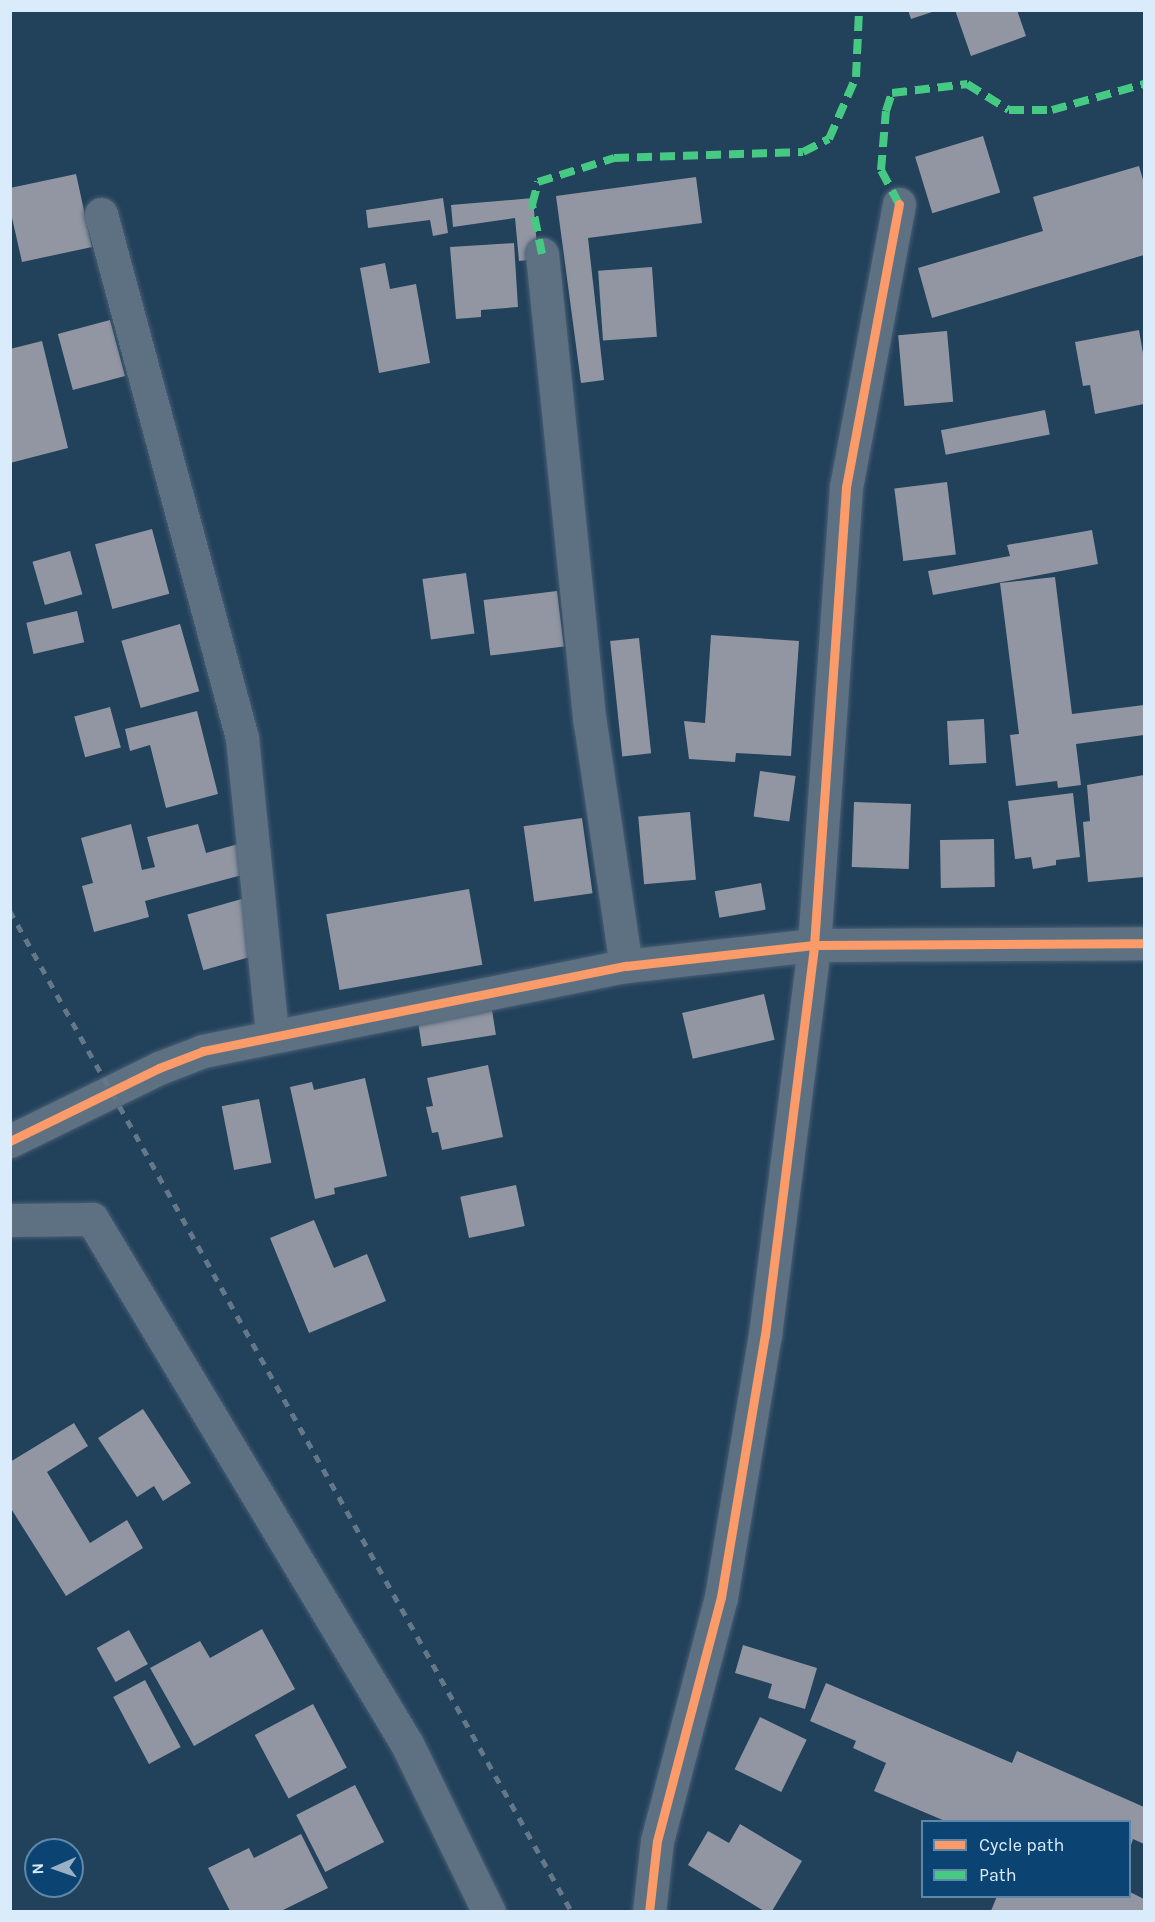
<!DOCTYPE html>
<html>
<head>
<meta charset="utf-8">
<style>
  body { margin:0 }
  #map { position:relative; width:1155px; height:1922px; overflow:hidden; background:#22415b; font-family:Karla,sans-serif }
  div>[style] { position:absolute }
  .building>* { inset:0; background:#9196a2; transform-origin:0 0 }
  .roads { filter:drop-shadow(0 0 2px #485f74) drop-shadow(0 0 2px #485f74) }
  .minor>* { height:33px; margin:-16.5px; padding:0 16.5px; transform-origin:16.5px; border-radius:16.5px; background:#5e7182 }
  .rail>* { height:4.5px; margin-top:-2.25px; transform-origin:0; background:repeating-linear-gradient(90deg,#647889 0 8px,transparent 0 16px) }
  .quiet>* { height:8px; margin-top:-4px; transform-origin:0; background:repeating-linear-gradient(90deg,#46c982 0 15px,transparent 0 23px) }
  .cycleway>* { height:9px; margin:-4.5px; padding:0 4.5px; transform-origin:4.5px; border-radius:4.5px; background:#fa9b69 }
  span { translate:-50% -50%; white-space:nowrap; text-align:center; line-height:1.15; -webkit-text-stroke:6px #0b4472; paint-order:stroke }
  .frame { position:absolute; inset:0; border:12px solid #daebfc; pointer-events:none }
  .legend { position:absolute; left:921px; top:1820px; width:210px; height:78px; box-sizing:border-box; background:#0b4472; border:2px solid #5e87a9; margin:0; padding:8px 10px; list-style:none; font-size:18px; color:#daebfc }
  .legend li { display:flex; align-items:center; gap:12px; height:30px }
  .legend b { width:30px; border:2px solid #5e87a9 }
  .north { position:absolute; left:24px; top:1838px; width:60px; height:60px; box-sizing:border-box; background:#0b4472; border:2px solid #5e87a9; border-radius:50%; rotate:268deg; font-size:16px; font-weight:700; line-height:24px; text-align:center; color:#daebfc }
  .north::after { content:''; display:block; margin:auto; width:21px; height:27px; background:#9ab0c4; clip-path:polygon(50% 0,100% 100%,50% 72%,0 100%) }
</style>
</head>
<body>
<div id="map">
  <div class="building">
    <i style="clip-path:polygon(908px 10px,935px 10px,935px 11px,911px 19px)"></i>
    <i style="clip-path:polygon(955px 10px,1017px 10px,1026px 36px,971px 56px)"></i>
    <i style="left:983px;top:136px;width:59px;height:71px;rotate:73deg"></i>
    <i style="clip-path:polygon(1139px 166px,1144px 183px,1144px 255px,932px 318px,918px 268px,1043px 231px,1033px 197px)"></i>
    <i style="clip-path:polygon(76px 174px,92px 247px,22px 262px,10px 209px,10px 188px)"></i>
    <i style="clip-path:polygon(696px 177px,702px 223px,588px 238px,604px 380px,581px 383px,556px 196px)"></i>
    <i style="clip-path:polygon(443px 198px,448px 233px,433px 236px,430px 220px,368px 228px,366px 210px)"></i>
    <i style="clip-path:polygon(533px 198px,538px 259px,519px 261px,515px 218px,453px 227px,451px 205px)"></i>
    <i style="clip-path:polygon(514px 243px,518px 307px,481px 310px,481px 317px,456px 319px,450px 247px)"></i>
    <i style="clip-path:polygon(385px 263px,390px 289px,416px 284px,430px 363px,379px 373px,360px 268px)"></i>
    <i style="left:652px;top:267px;width:70px;height:54px;rotate:86deg"></i>
    <i style="left:110px;top:320px;width:58px;height:54px;rotate:75deg"></i>
    <i style="clip-path:polygon(1139px 330px,1144px 359px,1144px 404px,1095px 414px,1090px 385px,1083px 386px,1075px 342px)"></i>
    <i style="left:947px;top:331px;width:71px;height:49px;rotate:85deg"></i>
    <i style="clip-path:polygon(42px 341px,68px 448px,10px 463px,10px 349px)"></i>
    <i style="left:1045px;top:410px;width:25px;height:106px;rotate:79deg"></i>
    <i style="left:947px;top:482px;width:73px;height:53px;rotate:83deg"></i>
    <i style="left:152px;top:529px;width:67px;height:59px;rotate:75deg"></i>
    <i style="clip-path:polygon(1092px 530px,1098px 564px,933px 595px,928px 571px,1010px 556px,1007px 545px)"></i>
    <i style="left:70px;top:551px;width:45px;height:39px;rotate:74deg"></i>
    <i style="left:466px;top:573px;width:61px;height:44px;rotate:82deg"></i>
    <i style="clip-path:polygon(1055px 577px,1072px 714px,1144px 705px,1144px 735px,1076px 744px,1081px 785px,1058px 788px,1057px 781px,1016px 786px,1010px 735px,1019px 734px,1000px 583px)"></i>
    <i style="left:557px;top:591px;width:56px;height:74px;rotate:83deg"></i>
    <i style="left:77px;top:611px;width:32px;height:52px;rotate:77deg"></i>
    <i style="left:180px;top:624px;width:70px;height:61px;rotate:74deg"></i>
    <i style="clip-path:polygon(711px 635px,799px 641px,791px 756px,736px 753px,735px 762px,689px 759px,684px 721px,705px 723px)"></i>
    <i style="left:639px;top:638px;width:116px;height:29px;rotate:84deg"></i>
    <i style="left:110px;top:707px;width:42px;height:37px;rotate:75deg"></i>
    <i style="clip-path:polygon(197px 711px,218px 794px,166px 808px,150px 745px,130px 751px,125px 729px)"></i>
    <i style="left:984px;top:719px;width:44px;height:37px;rotate:87deg"></i>
    <i style="left:760px;top:771px;width:36px;height:46px;rotate:8deg"></i>
    <i style="clip-path:polygon(1144px 775px,1144px 877px,1088px 882px,1083px 822px,1090px 821px,1087px 785px)"></i>
    <i style="clip-path:polygon(1073px 793px,1080px 857px,1056px 860px,1056px 865px,1033px 869px,1031px 857px,1015px 859px,1008px 801px)"></i>
    <i style="left:854px;top:802px;width:57px;height:65px;rotate:2deg"></i>
    <i style="left:690px;top:812px;width:68px;height:52px;rotate:85deg"></i>
    <i style="left:582px;top:818px;width:76px;height:59px;rotate:82deg"></i>
    <i style="clip-path:polygon(131px 824px,142px 870px,155px 867px,147px 837px,198px 824px,206px 853px,260px 838px,268px 868px,145px 901px,149px 917px,94px 932px,82px 886px,93px 883px,81px 838px)"></i>
    <i style="left:994px;top:839px;width:48px;height:54px;rotate:89deg"></i>
    <i style="left:761px;top:883px;width:27px;height:47px;rotate:80deg"></i>
    <i style="left:469px;top:889px;width:77px;height:145px;rotate:80deg"></i>
    <i style="left:245px;top:898px;width:58px;height:60px;rotate:74deg"></i>
    <i style="left:764px;top:994px;width:47px;height:84px;rotate:77deg"></i>
    <i style="left:492px;top:1010px;width:25px;height:75px;rotate:81deg"></i>
    <i style="clip-path:polygon(488px 1065px,503px 1137px,442px 1150px,438px 1132px,432px 1133px,426px 1107px,433px 1106px,427px 1078px)"></i>
    <i style="clip-path:polygon(365px 1078px,387px 1176px,334px 1188px,335px 1194px,315px 1199px,290px 1087px,312px 1082px,314px 1090px)"></i>
    <i style="left:259px;top:1099px;width:65px;height:38px;rotate:79deg"></i>
    <i style="left:516px;top:1185px;width:42px;height:57px;rotate:78deg"></i>
    <i style="clip-path:polygon(314px 1220px,334px 1268px,367px 1254px,386px 1301px,309px 1333px,270px 1238px)"></i>
    <i style="clip-path:polygon(143px 1409px,191px 1483px,163px 1501px,154px 1486px,137px 1497px,98px 1438px)"></i>
    <i style="clip-path:polygon(74px 1423px,88px 1446px,47px 1472px,90px 1543px,127px 1520px,143px 1548px,66px 1596px,10px 1507px,10px 1462px)"></i>
    <i style="clip-path:polygon(262px 1629px,295px 1689px,194px 1746px,150px 1668px,200px 1641px,210px 1658px)"></i>
    <i style="left:129px;top:1630px;width:39px;height:37px;rotate:61deg"></i>
    <i style="clip-path:polygon(743px 1645px,817px 1668px,805px 1709px,768px 1698px,772px 1684px,735px 1673px)"></i>
    <i style="left:145px;top:1680px;width:76px;height:36px;rotate:62deg"></i>
    <i style="clip-path:polygon(826px 1683px,1012px 1763px,1017px 1751px,1144px 1807px,1144px 1844px,1133px 1839px,1130px 1848px,1130px 1821px,945px 1821px,874px 1791px,886px 1763px,853px 1748px,856px 1741px,810px 1721px)"></i>
    <i style="left:313px;top:1704px;width:72px;height:66px;rotate:62deg"></i>
    <i style="left:760px;top:1717px;width:52px;height:58px;rotate:26deg"></i>
    <i style="left:355px;top:1785px;width:64px;height:66px;rotate:63deg"></i>
    <i style="clip-path:polygon(740px 1824px,802px 1861px,772px 1911px,764px 1911px,688px 1865px,708px 1831px,729px 1843px)"></i>
    <i style="clip-path:polygon(301px 1834px,328px 1888px,281px 1911px,230px 1911px,208px 1868px,249px 1848px,254px 1858px)"></i>
    <i style="clip-path:polygon(1130px 1892px,1144px 1899px,1144px 1911px,991px 1911px,997px 1896px,1130px 1896px)"></i>
  </div>
  <div class="roads">
    <div class="minor">
      <i style="left:101px;top:214px;width:543px;rotate:74.94deg"></i>
      <i style="left:242px;top:738px;width:299px;rotate:84.2deg"></i>
      <i style="left:542px;top:254px;width:471px;rotate:84.2deg"></i>
      <i style="left:590px;top:723px;width:246px;rotate:81.6deg"></i>
      <i style="left:10px;top:1141px;width:166px;rotate:-26.1deg"></i>
      <i style="left:159px;top:1068px;width:47px;rotate:-21.1deg"></i>
      <i style="left:203px;top:1051px;width:431px;rotate:-11.4deg"></i>
      <i style="left:626px;top:966px;width:189px;rotate:-6.4deg"></i>
      <i style="left:814px;top:945px;width:330px;rotate:-0.3deg"></i>
      <i style="left:10px;top:1220px;width:82px;rotate:-0.7deg"></i>
      <i style="left:92px;top:1219px;width:612px;rotate:59.04deg"></i>
      <i style="left:407px;top:1744px;width:187px;rotate:64deg"></i>
      <i style="left:649px;top:1912px;width:71px;rotate:-83.6deg"></i>
      <i style="left:657px;top:1841px;width:252px;rotate:-75.3deg"></i>
      <i style="left:721px;top:1597px;width:266px;rotate:-80.5deg"></i>
      <i style="left:765px;top:1335px;width:393px;rotate:-82.8deg"></i>
      <i style="left:814px;top:945px;width:459px;rotate:-86deg"></i>
      <i style="left:846px;top:487px;width:288px;rotate:-79.4deg"></i>
    </div>
  </div>
  <div class="rail">
    <i style="left:10px;top:911px;width:1148px;rotate:60.69deg"></i>
  </div>
  <div class="quiet">
    <i style="left:899px;top:204px;width:38px;rotate:-118deg"></i>
    <i style="left:881px;top:170px;width:59px;rotate:-85.2deg"></i>
    <i style="left:886px;top:111px;width:19px;rotate:-72deg"></i>
    <i style="left:892px;top:93px;width:76px;rotate:-6.8deg"></i>
    <i style="left:967px;top:84px;width:49px;rotate:31.8deg"></i>
    <i style="left:1009px;top:110px;width:43px"></i>
    <i style="left:1052px;top:110px;width:96px;rotate:-15.8deg"></i>
    <i style="left:542px;top:254px;width:50px;rotate:-101.5deg"></i>
    <i style="left:532px;top:205px;width:24px;rotate:-75deg"></i>
    <i style="left:538px;top:182px;width:80px;rotate:-17.5deg"></i>
    <i style="left:614px;top:158px;width:189px;rotate:-1.8deg"></i>
    <i style="left:803px;top:152px;width:29px;rotate:-27deg"></i>
    <i style="left:829px;top:139px;width:68px;rotate:-66.5deg"></i>
    <i style="left:856px;top:77px;width:67px;rotate:-87.4deg"></i>
  </div>
  <div class="cycleway">
    <i style="left:10px;top:1141px;width:166px;rotate:-26.1deg"></i>
    <i style="left:159px;top:1068px;width:47px;rotate:-21.1deg"></i>
    <i style="left:203px;top:1051px;width:431px;rotate:-11.4deg"></i>
    <i style="left:626px;top:966px;width:189px;rotate:-6.4deg"></i>
    <i style="left:814px;top:945px;width:330px;rotate:-0.3deg"></i>
    <i style="left:649px;top:1912px;width:71px;rotate:-83.6deg"></i>
    <i style="left:657px;top:1841px;width:252px;rotate:-75.3deg"></i>
    <i style="left:721px;top:1597px;width:266px;rotate:-80.5deg"></i>
    <i style="left:765px;top:1335px;width:393px;rotate:-82.8deg"></i>
    <i style="left:814px;top:945px;width:459px;rotate:-86deg"></i>
    <i style="left:846px;top:487px;width:288px;rotate:-79.4deg"></i>
  </div>
  <div class="frame"></div>
  <ul class="legend">
  <li><b style="height:8px;background:#fa9b69"></b>Cycle path</li>
  <li><b style="height:8px;background:#46c982"></b>Path</li>
  </ul>
  <div class="north">N</div>
</div>
</body>
</html>
